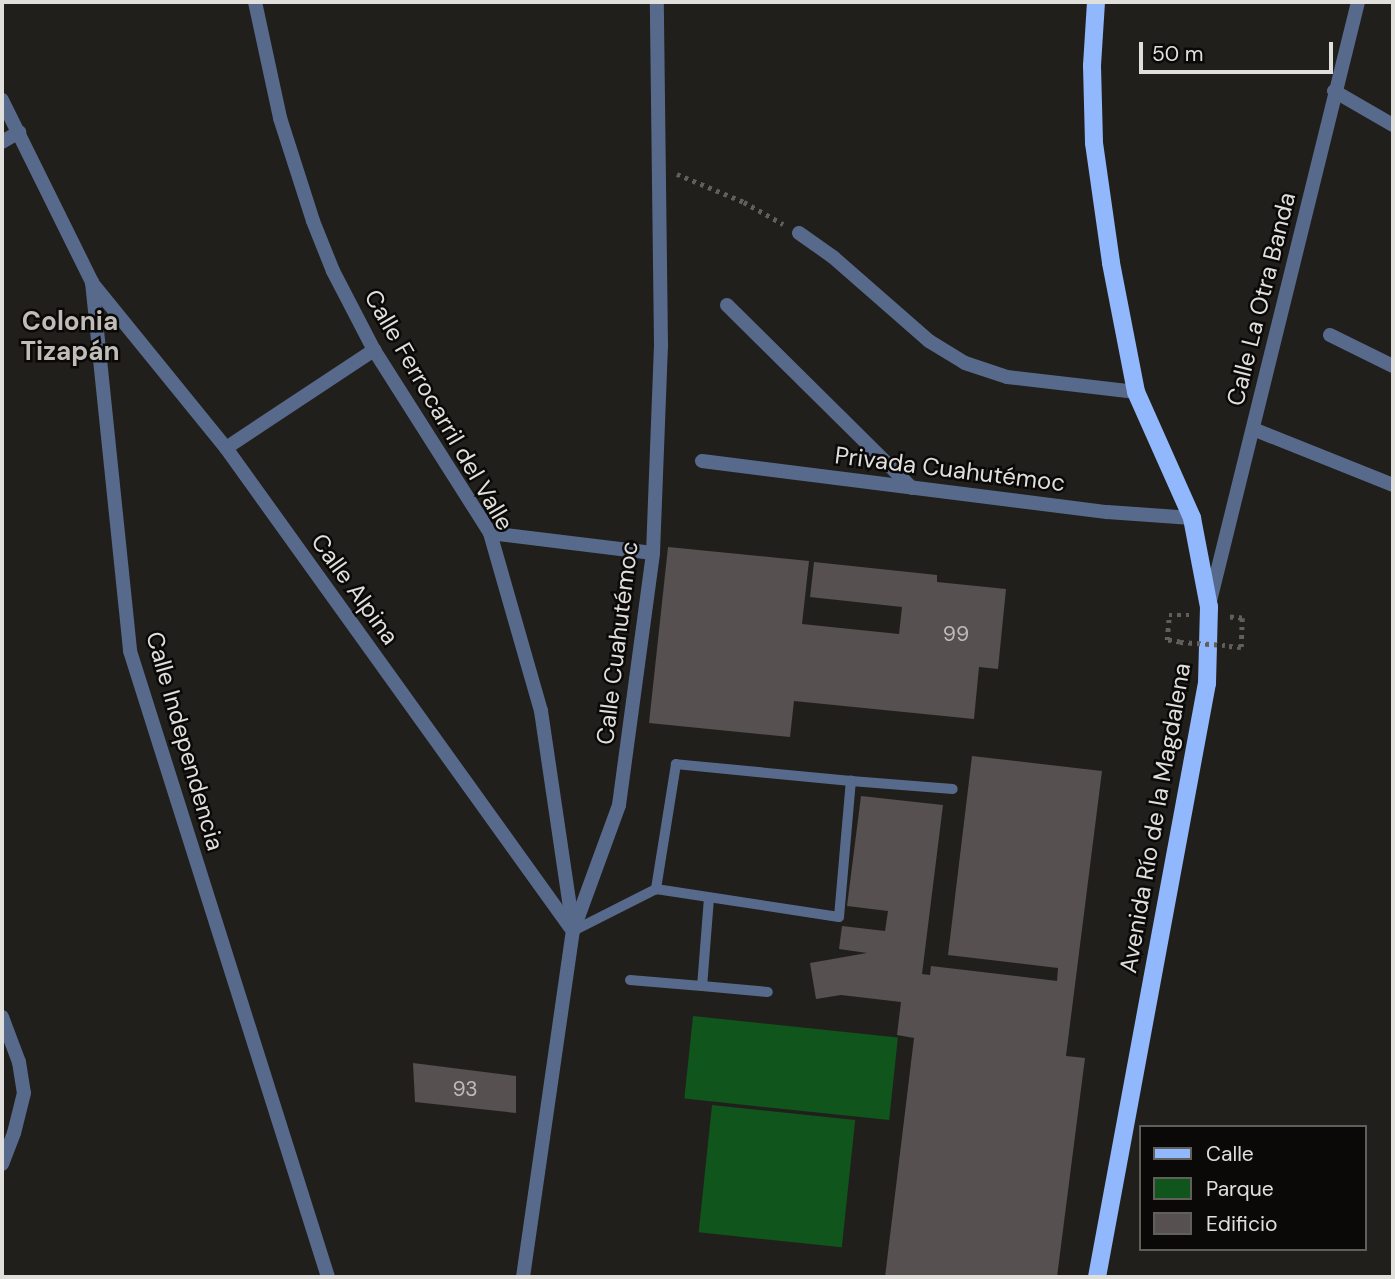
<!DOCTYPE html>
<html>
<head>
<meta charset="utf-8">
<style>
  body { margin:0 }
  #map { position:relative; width:1395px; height:1279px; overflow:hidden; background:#211f1b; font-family:"DM Sans",sans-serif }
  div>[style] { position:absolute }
  .green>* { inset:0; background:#0f551c; transform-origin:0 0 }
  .building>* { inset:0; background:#565050 }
  .path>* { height:4.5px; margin-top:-2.25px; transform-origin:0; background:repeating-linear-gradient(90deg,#615f5c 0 3.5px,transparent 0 8.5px) }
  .service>* { height:10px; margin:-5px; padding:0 5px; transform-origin:5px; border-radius:5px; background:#586a8c }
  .minor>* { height:14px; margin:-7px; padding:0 7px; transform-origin:7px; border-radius:7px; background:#586a8c }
  .primary>* { height:18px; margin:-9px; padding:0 9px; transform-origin:9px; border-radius:9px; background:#91b7fc }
  .path-bridge>* { height:4.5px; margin-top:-2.25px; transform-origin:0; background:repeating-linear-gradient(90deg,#615f5c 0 3.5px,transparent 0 8.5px) }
  span { translate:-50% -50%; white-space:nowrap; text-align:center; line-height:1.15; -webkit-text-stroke:5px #0a0907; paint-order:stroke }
  .number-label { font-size:21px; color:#bebbb9 }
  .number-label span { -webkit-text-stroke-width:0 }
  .street-label { font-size:24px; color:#e1dfdc }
  .neighbourhood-label { font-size:26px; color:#c0bdb8; font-weight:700 }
  .frame { position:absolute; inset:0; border:4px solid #e1dfdc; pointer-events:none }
  .legend { position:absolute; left:1139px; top:1125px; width:228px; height:126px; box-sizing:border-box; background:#0a0907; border:2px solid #605f5c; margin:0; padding:9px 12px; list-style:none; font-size:21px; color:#e1dfdc }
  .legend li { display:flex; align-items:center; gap:14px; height:35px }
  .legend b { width:35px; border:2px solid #605f5c }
  .scale { position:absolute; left:1139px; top:42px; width:194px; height:32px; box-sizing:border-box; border:4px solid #e1dfdc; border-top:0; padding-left:9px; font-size:21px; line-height:24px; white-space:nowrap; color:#e1dfdc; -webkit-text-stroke:5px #0a0907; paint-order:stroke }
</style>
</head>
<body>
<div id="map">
  <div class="green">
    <i style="left:693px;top:1016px;width:206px;height:83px;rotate:6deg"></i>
    <i style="left:712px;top:1105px;width:144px;height:128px;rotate:6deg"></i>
  </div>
  <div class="building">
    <i style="clip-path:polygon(668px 547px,809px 561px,802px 624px,899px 634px,902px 607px,810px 597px,814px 562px,937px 575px,937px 582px,1006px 589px,998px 669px,979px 667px,974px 719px,794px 701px,790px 737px,649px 723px)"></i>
    <i style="clip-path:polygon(972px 756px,1102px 771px,1066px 1056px,1085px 1058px,1057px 1277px,885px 1277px,914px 1038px,897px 1035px,901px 1002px,841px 995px,816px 999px,810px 963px,867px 953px,839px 949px,842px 926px,885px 931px,888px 911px,847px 906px,861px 796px,943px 805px,922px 974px,930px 975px,931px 966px,1057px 981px,1058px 968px,948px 955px)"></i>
    <i style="clip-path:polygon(413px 1063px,516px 1076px,516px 1113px,415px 1102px)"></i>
  </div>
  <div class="path">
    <i style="left:677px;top:174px;width:73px;rotate:22.7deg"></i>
    <i style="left:744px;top:202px;width:45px;rotate:29.4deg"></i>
    <i style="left:1180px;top:642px;width:13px;rotate:-171deg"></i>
    <i style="left:1167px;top:640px;width:25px;rotate:-85deg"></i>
    <i style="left:1169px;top:615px;width:20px"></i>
    <i style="left:1229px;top:646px;width:12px;rotate:5deg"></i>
    <i style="left:1241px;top:647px;width:29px;rotate:-88deg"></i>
    <i style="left:1242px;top:618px;width:13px;rotate:-176deg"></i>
  </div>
  <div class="service">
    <i style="left:851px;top:781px;width:102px;rotate:4.5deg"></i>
    <i style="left:709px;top:898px;width:88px;rotate:94.5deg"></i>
    <i style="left:702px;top:986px;width:66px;rotate:5.2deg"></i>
    <i style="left:573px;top:931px;width:93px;rotate:-26.8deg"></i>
    <i style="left:656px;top:889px;width:185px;rotate:8.7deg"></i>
    <i style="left:839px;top:917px;width:137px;rotate:-85deg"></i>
    <i style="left:851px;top:781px;width:176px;rotate:-174.5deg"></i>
    <i style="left:676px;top:764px;width:127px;rotate:99.1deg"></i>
    <i style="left:630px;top:980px;width:72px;rotate:4.8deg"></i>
  </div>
  <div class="minor">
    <i style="left:255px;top:2px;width:119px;rotate:77.8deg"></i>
    <i style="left:280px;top:118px;width:108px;rotate:72.2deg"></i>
    <i style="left:313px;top:221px;width:54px;rotate:68.2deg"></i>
    <i style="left:333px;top:271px;width:89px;rotate:62.6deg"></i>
    <i style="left:374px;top:350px;width:217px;rotate:57.6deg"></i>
    <i style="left:490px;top:533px;width:185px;rotate:74deg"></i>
    <i style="left:541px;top:711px;width:220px;rotate:81.6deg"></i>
    <i style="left:1334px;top:91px;width:68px;rotate:30deg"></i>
    <i style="left:2px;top:100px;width:203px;rotate:63.7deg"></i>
    <i style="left:92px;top:282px;width:371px;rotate:84.1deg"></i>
    <i style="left:130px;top:651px;width:657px;rotate:72.45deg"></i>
    <i style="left:2px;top:142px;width:20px;rotate:-30deg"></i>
    <i style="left:799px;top:233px;width:42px;rotate:35.2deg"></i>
    <i style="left:833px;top:257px;width:128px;rotate:41.2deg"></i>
    <i style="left:929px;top:341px;width:42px;rotate:31.4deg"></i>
    <i style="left:965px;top:363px;width:44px;rotate:18.4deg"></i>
    <i style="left:1007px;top:377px;width:130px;rotate:6.6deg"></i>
    <i style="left:92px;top:283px;width:213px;rotate:50.9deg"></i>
    <i style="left:226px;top:448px;width:590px;rotate:54.32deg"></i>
    <i style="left:727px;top:305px;width:260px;rotate:44.7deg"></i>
    <i style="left:1330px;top:335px;width:70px;rotate:26.2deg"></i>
    <i style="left:1253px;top:429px;width:151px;rotate:21.8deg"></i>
    <i style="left:226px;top:448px;width:178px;rotate:-33.5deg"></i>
    <i style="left:702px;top:461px;width:408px;rotate:7.2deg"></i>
    <i style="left:1107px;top:512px;width:85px;rotate:4deg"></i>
    <i style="left:490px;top:533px;width:164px;rotate:7deg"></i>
    <i style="left:1209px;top:605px;width:621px;rotate:-76.12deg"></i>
    <i style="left:2px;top:1017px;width:48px;rotate:69.3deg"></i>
    <i style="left:19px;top:1062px;width:31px;rotate:81deg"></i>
    <i style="left:24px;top:1093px;width:41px;rotate:104deg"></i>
    <i style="left:14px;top:1133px;width:33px;rotate:111deg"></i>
    <i style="left:523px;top:1277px;width:350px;rotate:-81.8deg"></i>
    <i style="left:573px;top:931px;width:134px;rotate:-69.9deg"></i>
    <i style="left:619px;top:805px;width:254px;rotate:-82.3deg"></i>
    <i style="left:653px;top:553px;width:207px;rotate:-87.8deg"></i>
    <i style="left:661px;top:346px;width:344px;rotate:-90.7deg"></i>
  </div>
  <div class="primary">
    <i style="left:1096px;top:2px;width:64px;rotate:93.6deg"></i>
    <i style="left:1092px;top:66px;width:77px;rotate:88.5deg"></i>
    <i style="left:1094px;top:143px;width:121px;rotate:81.9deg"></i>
    <i style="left:1111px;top:263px;width:131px;rotate:79deg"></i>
    <i style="left:1136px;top:392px;width:138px;rotate:66deg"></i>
    <i style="left:1192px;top:518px;width:91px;rotate:79.2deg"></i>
    <i style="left:1209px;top:607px;width:76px;rotate:91.5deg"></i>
    <i style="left:1207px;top:683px;width:604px;rotate:100.49deg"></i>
  </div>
  <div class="path-bridge">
    <i style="left:1180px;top:642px;width:45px;rotate:3.8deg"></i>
  </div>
  <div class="number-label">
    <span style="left:956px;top:634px">99</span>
    <span style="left:465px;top:1089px">93</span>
  </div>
  <div class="street-label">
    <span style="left:1261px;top:299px;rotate:-76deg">Calle La Otra Banda</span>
    <span style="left:439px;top:410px;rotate:60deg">Calle Ferrocarril del Valle</span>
    <span style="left:950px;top:469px;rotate:7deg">Privada Cuahutémoc</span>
    <span style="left:355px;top:589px;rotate:54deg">Calle Alpina</span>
    <span style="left:617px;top:643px;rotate:-83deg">Calle Cuahutémoc</span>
    <span style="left:185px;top:741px;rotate:74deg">Calle Independencia</span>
    <span style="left:1155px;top:818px;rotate:-80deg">Avenida Río de la Magdalena</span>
  </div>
  <div class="neighbourhood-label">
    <span style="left:70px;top:337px">Colonia<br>Tizapán</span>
  </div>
  <div class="frame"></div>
  <ul class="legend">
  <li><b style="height:9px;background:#91b7fc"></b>Calle</li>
  <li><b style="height:19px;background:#0f551c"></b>Parque</li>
  <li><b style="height:19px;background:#565050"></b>Edificio</li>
  </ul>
  <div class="scale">50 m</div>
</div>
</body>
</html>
